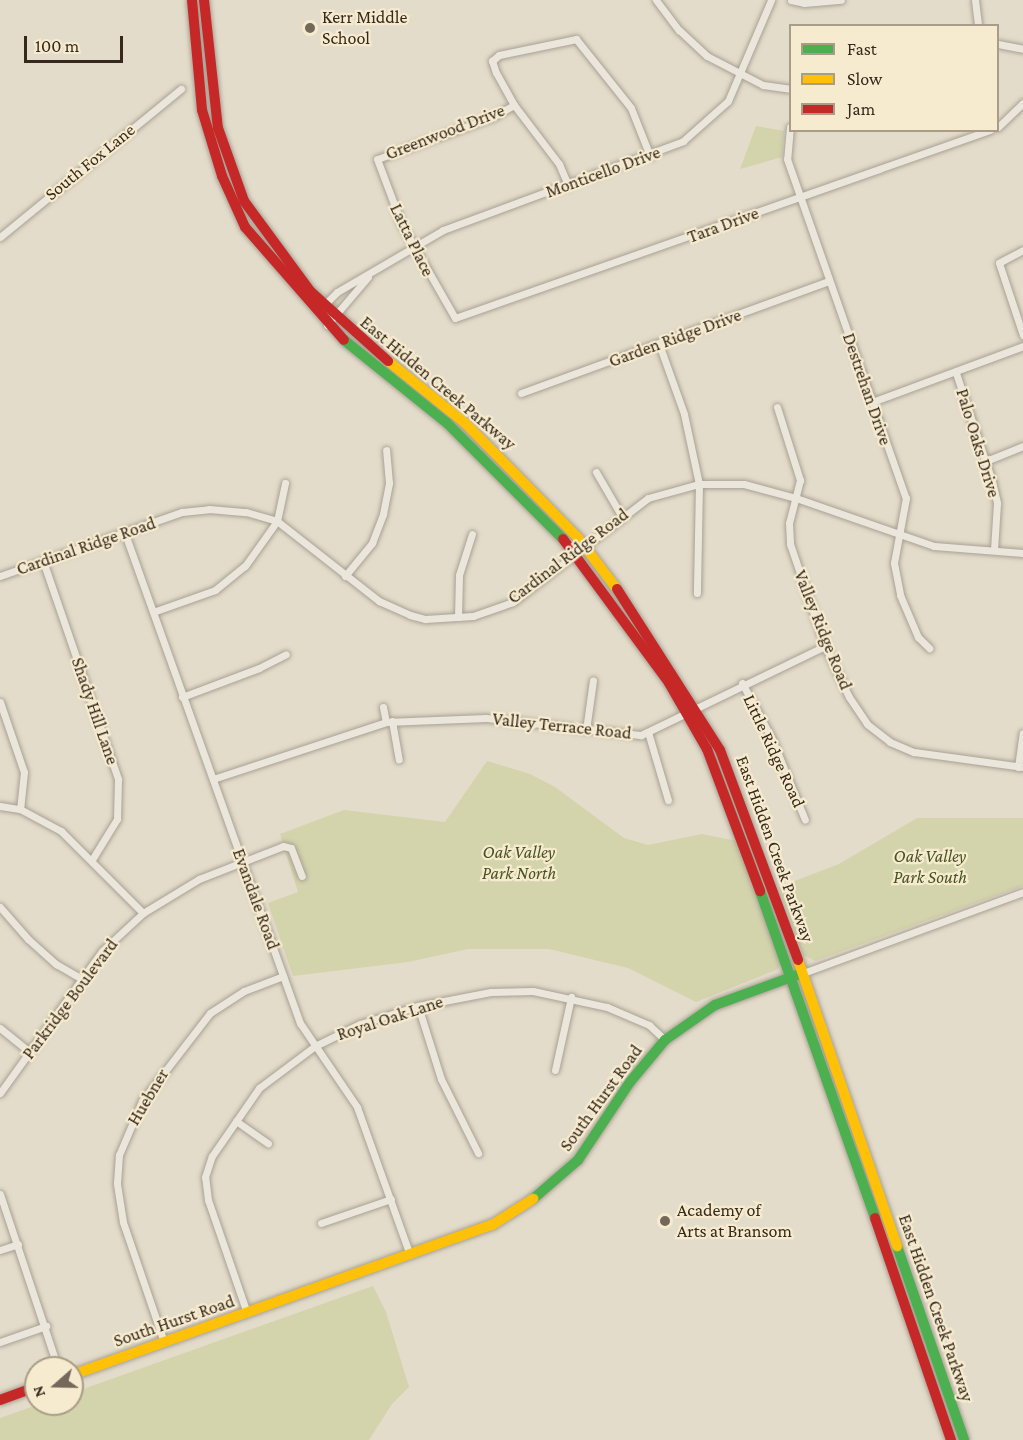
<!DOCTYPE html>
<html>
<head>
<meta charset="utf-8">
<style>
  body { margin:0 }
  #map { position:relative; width:1023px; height:1440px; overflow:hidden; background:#e4dcca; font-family:"Crimson Pro",serif }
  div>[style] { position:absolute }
  .green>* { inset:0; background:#d3d3ac }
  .roads { filter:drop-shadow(0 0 2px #a8a194) drop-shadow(0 0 2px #a8a194) }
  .street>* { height:7px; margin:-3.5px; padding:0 3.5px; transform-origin:3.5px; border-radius:3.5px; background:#ebe6dc }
  .fast>* { height:10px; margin:-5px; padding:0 5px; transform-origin:5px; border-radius:5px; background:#4caf50 }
  .slow>* { height:10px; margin:-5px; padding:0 5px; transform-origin:5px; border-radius:5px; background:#ffc107 }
  .jam>* { height:10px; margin:-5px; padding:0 5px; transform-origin:5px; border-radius:5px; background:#c62828 }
  .dots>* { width:16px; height:16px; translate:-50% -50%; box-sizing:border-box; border:3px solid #f6ebcf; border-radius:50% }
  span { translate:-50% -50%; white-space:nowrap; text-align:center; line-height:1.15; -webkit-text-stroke:4.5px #f6ebcf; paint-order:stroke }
  .poi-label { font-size:18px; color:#36291c }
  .left { translate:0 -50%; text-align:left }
  .street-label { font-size:18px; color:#36291c }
  .park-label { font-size:18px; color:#465322; font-style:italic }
  .legend { position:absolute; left:789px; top:24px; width:210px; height:108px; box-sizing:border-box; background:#f6ebcf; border:2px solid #a99d87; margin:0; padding:8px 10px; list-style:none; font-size:18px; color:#36291c }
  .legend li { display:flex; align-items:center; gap:12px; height:30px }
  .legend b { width:30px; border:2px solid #a99d87 }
  .north { position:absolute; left:24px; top:1356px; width:60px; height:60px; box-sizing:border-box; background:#f6ebcf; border:2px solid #a99d87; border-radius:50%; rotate:250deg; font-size:16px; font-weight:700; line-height:24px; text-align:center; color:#36291c }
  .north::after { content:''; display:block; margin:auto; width:21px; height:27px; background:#736859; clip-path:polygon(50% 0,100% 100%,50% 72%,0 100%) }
  .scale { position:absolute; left:24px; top:36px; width:99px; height:27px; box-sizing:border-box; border:3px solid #36291c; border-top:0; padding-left:8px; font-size:18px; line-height:21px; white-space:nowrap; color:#36291c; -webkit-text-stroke:4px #f6ebcf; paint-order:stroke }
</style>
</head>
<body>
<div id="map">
  <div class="green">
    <i style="clip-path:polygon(756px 126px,784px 131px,782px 157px,740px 169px)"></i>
    <i style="clip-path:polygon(487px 761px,530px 774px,555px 787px,624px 838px,648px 845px,702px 834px,737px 841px,781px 961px,778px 969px,696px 1002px,628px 968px,549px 949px,468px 949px,408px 962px,293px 976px,268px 903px,298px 892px,280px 834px,344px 810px,445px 822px)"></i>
    <i style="clip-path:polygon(917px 818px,1023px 818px,1023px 886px,815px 961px,803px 955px,779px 887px,839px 864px)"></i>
    <i style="clip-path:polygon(373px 1286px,386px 1312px,409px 1387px,392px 1404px,369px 1440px,0 1440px,0 1418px,40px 1404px,72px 1404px,72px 1393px)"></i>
  </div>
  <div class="roads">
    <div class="street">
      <i style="left:656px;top:0;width:38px;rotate:53deg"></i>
      <i style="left:679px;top:30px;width:38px;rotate:43deg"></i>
      <i style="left:707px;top:56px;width:63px;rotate:27.4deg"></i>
      <i style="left:763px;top:85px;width:27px;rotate:8deg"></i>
      <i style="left:791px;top:0;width:13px;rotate:13deg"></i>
      <i style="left:804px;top:3px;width:37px;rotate:-5deg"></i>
      <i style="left:975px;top:0;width:26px;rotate:83deg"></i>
      <i style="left:998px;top:44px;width:25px;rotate:11deg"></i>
      <i style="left:514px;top:105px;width:25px;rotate:151deg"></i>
      <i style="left:492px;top:117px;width:122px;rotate:159.9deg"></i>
      <i style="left:377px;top:159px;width:71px;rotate:69.3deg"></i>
      <i style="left:402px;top:225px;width:107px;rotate:60.3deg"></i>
      <i style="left:455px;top:318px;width:567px;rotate:-19.36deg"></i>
      <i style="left:790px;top:127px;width:32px;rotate:95deg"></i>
      <i style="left:787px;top:159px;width:359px;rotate:70.7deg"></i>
      <i style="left:906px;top:498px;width:66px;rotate:100.5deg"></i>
      <i style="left:894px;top:563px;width:33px;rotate:79deg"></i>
      <i style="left:900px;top:595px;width:46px;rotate:66.8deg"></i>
      <i style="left:918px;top:637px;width:16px;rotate:45deg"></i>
      <i style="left:998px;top:127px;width:35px;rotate:-44deg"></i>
      <i style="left:568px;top:185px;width:23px;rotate:-113deg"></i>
      <i style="left:559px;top:164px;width:74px;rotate:-127.3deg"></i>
      <i style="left:514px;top:105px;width:37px;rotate:-119deg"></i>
      <i style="left:496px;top:73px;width:13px;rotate:-108deg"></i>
      <i style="left:492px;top:61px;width:9px;rotate:-41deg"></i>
      <i style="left:499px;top:55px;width:79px;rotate:-11.7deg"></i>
      <i style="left:576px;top:39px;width:88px;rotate:51.4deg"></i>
      <i style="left:631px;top:108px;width:52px;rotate:68.4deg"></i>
      <i style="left:0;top:237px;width:234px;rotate:-39.3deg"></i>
      <i style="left:1023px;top:250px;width:27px;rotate:152deg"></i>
      <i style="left:999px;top:263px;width:76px;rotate:71.6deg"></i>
      <i style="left:322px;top:307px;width:21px;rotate:-45deg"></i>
      <i style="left:337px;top:292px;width:123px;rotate:-30.3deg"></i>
      <i style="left:443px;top:230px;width:256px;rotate:-20.3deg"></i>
      <i style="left:683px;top:141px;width:60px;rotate:-41.6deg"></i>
      <i style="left:728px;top:101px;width:110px;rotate:-66.9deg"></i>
      <i style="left:327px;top:325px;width:63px;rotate:-49.5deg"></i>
      <i style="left:659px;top:344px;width:74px;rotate:70.3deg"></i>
      <i style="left:684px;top:414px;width:72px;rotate:77.9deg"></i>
      <i style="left:699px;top:484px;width:109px;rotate:91.1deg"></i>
      <i style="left:956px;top:373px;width:114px;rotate:71.6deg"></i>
      <i style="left:992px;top:481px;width:23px;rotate:77deg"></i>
      <i style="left:997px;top:503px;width:46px;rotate:93.7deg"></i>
      <i style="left:521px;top:393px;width:328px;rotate:-20deg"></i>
      <i style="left:872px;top:402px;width:161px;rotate:-20.3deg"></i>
      <i style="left:777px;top:407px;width:77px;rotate:72.5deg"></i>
      <i style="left:800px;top:480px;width:44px;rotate:104.3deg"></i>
      <i style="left:789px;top:523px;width:21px;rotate:87deg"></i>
      <i style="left:790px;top:544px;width:108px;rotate:71.1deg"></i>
      <i style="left:825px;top:646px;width:56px;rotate:64.8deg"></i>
      <i style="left:849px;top:697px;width:32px;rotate:56deg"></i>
      <i style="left:867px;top:724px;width:29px;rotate:38deg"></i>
      <i style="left:890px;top:742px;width:26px;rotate:23deg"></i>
      <i style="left:914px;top:752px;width:110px;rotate:7.8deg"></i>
      <i style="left:986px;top:461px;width:40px;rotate:-22deg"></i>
      <i style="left:596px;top:472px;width:50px;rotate:59.8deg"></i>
      <i style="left:124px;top:531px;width:523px;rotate:70.32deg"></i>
      <i style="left:300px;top:1023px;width:102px;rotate:55.8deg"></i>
      <i style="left:357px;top:1107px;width:157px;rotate:70.3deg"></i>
      <i style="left:43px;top:561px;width:231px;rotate:71deg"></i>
      <i style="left:118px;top:779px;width:40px;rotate:91.4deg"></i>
      <i style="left:117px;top:819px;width:46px;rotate:121.6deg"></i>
      <i style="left:0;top:576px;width:193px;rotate:-19.4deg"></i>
      <i style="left:182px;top:512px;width:27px;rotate:-6deg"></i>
      <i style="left:209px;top:509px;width:37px;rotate:5deg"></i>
      <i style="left:246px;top:512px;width:32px;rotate:16deg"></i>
      <i style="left:277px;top:521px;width:130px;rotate:38.1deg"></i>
      <i style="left:379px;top:601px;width:34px;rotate:24deg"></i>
      <i style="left:410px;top:615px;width:16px;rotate:15deg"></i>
      <i style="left:425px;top:619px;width:48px;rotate:-3.6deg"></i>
      <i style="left:473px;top:616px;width:42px;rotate:-19.3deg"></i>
      <i style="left:513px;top:602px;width:170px;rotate:-37.6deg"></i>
      <i style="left:648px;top:498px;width:53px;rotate:-15.4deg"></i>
      <i style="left:699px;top:484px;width:45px"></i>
      <i style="left:744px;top:484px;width:54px;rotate:15.1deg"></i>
      <i style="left:796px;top:498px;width:146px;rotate:19.2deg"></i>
      <i style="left:934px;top:546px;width:89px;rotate:4.5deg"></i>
      <i style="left:345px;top:576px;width:43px;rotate:-50.7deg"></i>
      <i style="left:372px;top:543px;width:31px;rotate:-69deg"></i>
      <i style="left:383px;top:514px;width:32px;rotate:-79deg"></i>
      <i style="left:389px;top:483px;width:33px;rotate:-95deg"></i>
      <i style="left:153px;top:612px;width:66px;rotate:-19.5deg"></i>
      <i style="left:215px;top:590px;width:38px;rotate:-39deg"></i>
      <i style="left:245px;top:566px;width:55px;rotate:-54.6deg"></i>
      <i style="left:277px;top:521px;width:39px;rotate:-78deg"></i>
      <i style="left:458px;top:617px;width:42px;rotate:-88.6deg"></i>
      <i style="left:459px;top:575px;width:43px;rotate:-72.4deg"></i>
      <i style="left:742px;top:683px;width:64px;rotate:61.8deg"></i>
      <i style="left:772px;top:739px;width:87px;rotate:67.8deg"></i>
      <i style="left:182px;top:697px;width:82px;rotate:-20.6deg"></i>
      <i style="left:259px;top:668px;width:30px;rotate:-27deg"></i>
      <i style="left:0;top:702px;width:74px;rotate:71.1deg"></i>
      <i style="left:24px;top:772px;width:37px;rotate:96deg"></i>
      <i style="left:383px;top:707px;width:15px;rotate:79deg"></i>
      <i style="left:392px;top:721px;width:39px;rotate:80deg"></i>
      <i style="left:586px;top:730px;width:50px;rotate:-82deg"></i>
      <i style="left:648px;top:732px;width:71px;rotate:73.6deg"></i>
      <i style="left:1018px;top:767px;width:34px;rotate:-82deg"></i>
      <i style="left:213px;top:779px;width:182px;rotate:-18.2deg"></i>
      <i style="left:386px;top:722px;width:100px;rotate:-2.3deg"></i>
      <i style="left:486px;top:718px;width:156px;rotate:6.3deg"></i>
      <i style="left:641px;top:735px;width:204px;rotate:-25.8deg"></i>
      <i style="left:0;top:806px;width:20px;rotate:9deg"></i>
      <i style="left:20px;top:809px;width:47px;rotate:28.2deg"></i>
      <i style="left:61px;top:831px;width:116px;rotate:45deg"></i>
      <i style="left:0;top:907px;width:43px;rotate:48.8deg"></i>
      <i style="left:28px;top:939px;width:38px;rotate:42deg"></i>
      <i style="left:56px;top:964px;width:30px;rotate:30deg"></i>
      <i style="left:803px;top:973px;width:234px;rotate:-20.2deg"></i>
      <i style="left:418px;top:1006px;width:77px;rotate:72.5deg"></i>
      <i style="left:441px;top:1079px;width:83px;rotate:63.4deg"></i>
      <i style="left:0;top:1028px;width:38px;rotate:39deg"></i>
      <i style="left:555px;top:1070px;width:75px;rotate:-77.6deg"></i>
      <i style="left:0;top:1093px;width:175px;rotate:-54.3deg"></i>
      <i style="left:102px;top:951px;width:56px;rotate:-42.8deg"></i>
      <i style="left:143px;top:913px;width:66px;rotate:-31.3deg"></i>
      <i style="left:199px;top:879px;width:90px;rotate:-21.4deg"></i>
      <i style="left:283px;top:846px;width:8px;rotate:14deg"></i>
      <i style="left:291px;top:848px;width:30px;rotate:69deg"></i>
      <i style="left:236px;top:1121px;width:39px;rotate:35deg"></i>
      <i style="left:0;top:1194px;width:183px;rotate:71.6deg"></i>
      <i style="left:321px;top:1223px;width:74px;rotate:-18.9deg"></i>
      <i style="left:0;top:1250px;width:19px;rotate:-18deg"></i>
      <i style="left:247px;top:1313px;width:120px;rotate:-109deg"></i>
      <i style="left:208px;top:1200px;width:23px;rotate:-97deg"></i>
      <i style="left:205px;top:1177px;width:22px;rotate:-72deg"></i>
      <i style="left:212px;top:1156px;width:83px;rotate:-55.3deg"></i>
      <i style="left:259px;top:1088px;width:70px;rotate:-36.9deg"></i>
      <i style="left:315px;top:1046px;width:50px;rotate:-26.1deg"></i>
      <i style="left:360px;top:1024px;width:61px;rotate:-17.2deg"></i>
      <i style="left:418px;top:1006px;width:74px;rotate:-10.9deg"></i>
      <i style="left:491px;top:992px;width:42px;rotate:-1.4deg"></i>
      <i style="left:533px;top:991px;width:76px;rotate:12.2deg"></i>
      <i style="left:607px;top:1007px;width:46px;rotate:23.2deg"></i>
      <i style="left:649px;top:1025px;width:22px;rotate:43deg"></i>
      <i style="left:0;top:1342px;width:49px;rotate:-19.2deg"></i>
      <i style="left:164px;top:1342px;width:127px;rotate:-108.9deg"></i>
      <i style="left:123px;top:1222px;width:39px;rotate:-99deg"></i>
      <i style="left:117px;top:1183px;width:28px;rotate:-86deg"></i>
      <i style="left:119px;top:1155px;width:59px;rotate:-66.9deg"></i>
      <i style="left:142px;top:1101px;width:111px;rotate:-52.3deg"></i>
      <i style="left:210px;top:1013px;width:40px;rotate:-32.9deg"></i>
      <i style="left:244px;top:991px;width:42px;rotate:-21deg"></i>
    </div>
    <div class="fast">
      <i style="left:344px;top:340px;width:132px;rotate:38.9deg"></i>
      <i style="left:447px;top:423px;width:164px;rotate:45deg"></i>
      <i style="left:760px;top:891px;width:347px;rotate:70.6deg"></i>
      <i style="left:533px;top:1199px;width:60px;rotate:-40.9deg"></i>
      <i style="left:578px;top:1160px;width:94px;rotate:-56.3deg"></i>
      <i style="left:630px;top:1082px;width:55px;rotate:-50.2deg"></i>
      <i style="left:665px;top:1040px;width:61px;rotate:-35deg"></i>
      <i style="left:715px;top:1005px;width:87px;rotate:-20.1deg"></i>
      <i style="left:897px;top:1246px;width:205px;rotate:70.9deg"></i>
    </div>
    <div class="slow">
      <i style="left:388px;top:361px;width:100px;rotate:38.9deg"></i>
      <i style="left:466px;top:424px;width:161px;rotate:45.5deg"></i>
      <i style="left:579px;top:539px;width:63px;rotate:52.8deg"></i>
      <i style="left:798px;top:960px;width:303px;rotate:70.9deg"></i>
      <i style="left:72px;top:1375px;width:446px;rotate:-19.7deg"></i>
      <i style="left:492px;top:1225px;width:49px;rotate:-32.4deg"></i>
    </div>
    <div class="jam">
      <i style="left:192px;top:0;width:110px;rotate:84.8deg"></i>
      <i style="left:202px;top:110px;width:69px;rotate:73.1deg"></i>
      <i style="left:222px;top:176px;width:56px;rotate:65.7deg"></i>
      <i style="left:245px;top:227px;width:150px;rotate:48.8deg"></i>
      <i style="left:204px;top:0;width:129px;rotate:83.8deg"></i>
      <i style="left:218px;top:128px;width:77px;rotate:70.4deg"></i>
      <i style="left:244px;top:201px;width:112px;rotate:53.7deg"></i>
      <i style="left:310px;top:291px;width:105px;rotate:41.9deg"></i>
      <i style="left:563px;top:539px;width:179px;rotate:53.6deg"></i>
      <i style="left:669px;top:683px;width:76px;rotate:60.1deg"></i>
      <i style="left:707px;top:749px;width:152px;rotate:69.5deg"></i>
      <i style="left:617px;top:589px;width:191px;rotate:57.4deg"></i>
      <i style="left:720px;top:750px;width:224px;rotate:69.6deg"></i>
      <i style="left:875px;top:1218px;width:235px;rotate:71.1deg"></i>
      <i style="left:0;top:1400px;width:38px;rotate:-20deg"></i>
    </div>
  </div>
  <div class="dots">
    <i style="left:310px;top:28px;background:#736859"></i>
    <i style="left:665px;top:1221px;background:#736859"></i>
  </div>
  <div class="poi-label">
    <span class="left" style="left:322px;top:28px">Kerr Middle<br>School</span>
    <span class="left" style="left:677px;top:1221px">Academy of<br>Arts at Bransom</span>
  </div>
  <div class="street-label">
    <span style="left:445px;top:132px;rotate:-21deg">Greenwood Drive</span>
    <span style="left:90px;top:162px;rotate:-39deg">South Fox Lane</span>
    <span style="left:603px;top:172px;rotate:-20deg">Monticello Drive</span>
    <span style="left:723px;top:225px;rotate:-20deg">Tara Drive</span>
    <span style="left:412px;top:240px;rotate:64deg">Latta Place</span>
    <span style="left:675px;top:338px;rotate:-20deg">Garden Ridge Drive</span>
    <span style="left:438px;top:383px;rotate:40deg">East Hidden Creek Parkway</span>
    <span style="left:867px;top:389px;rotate:71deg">Destrehan Drive</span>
    <span style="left:978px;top:443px;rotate:73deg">Palo Oaks Drive</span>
    <span style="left:86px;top:546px;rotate:-19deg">Cardinal Ridge Road</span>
    <span style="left:568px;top:556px;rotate:-37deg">Cardinal Ridge Road</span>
    <span style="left:823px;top:630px;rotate:68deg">Valley Ridge Road</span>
    <span style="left:95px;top:711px;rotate:71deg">Shady Hill Lane</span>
    <span style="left:562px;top:726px;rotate:6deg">Valley Terrace Road</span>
    <span style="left:774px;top:751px;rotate:65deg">Little Ridge Road</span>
    <span style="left:775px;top:849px;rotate:70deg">East Hidden Creek Parkway</span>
    <span style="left:256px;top:899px;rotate:70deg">Evandale Road</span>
    <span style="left:70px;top:999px;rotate:-53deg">Parkridge Boulevard</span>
    <span style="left:390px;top:1018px;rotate:-18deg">Royal Oak Lane</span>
    <span style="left:148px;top:1097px;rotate:-59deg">Huebner</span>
    <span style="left:601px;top:1098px;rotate:-54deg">South Hurst Road</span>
    <span style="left:936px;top:1308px;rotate:71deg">East Hidden Creek Parkway</span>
    <span style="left:174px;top:1321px;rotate:-19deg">South Hurst Road</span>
  </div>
  <div class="park-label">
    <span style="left:519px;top:863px">Oak Valley<br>Park North</span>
    <span style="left:930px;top:867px">Oak Valley<br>Park South</span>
  </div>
  <ul class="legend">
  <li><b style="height:8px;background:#4caf50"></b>Fast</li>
  <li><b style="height:8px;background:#ffc107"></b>Slow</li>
  <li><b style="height:8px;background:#c62828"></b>Jam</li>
  </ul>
  <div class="north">N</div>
  <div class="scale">100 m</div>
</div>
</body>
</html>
